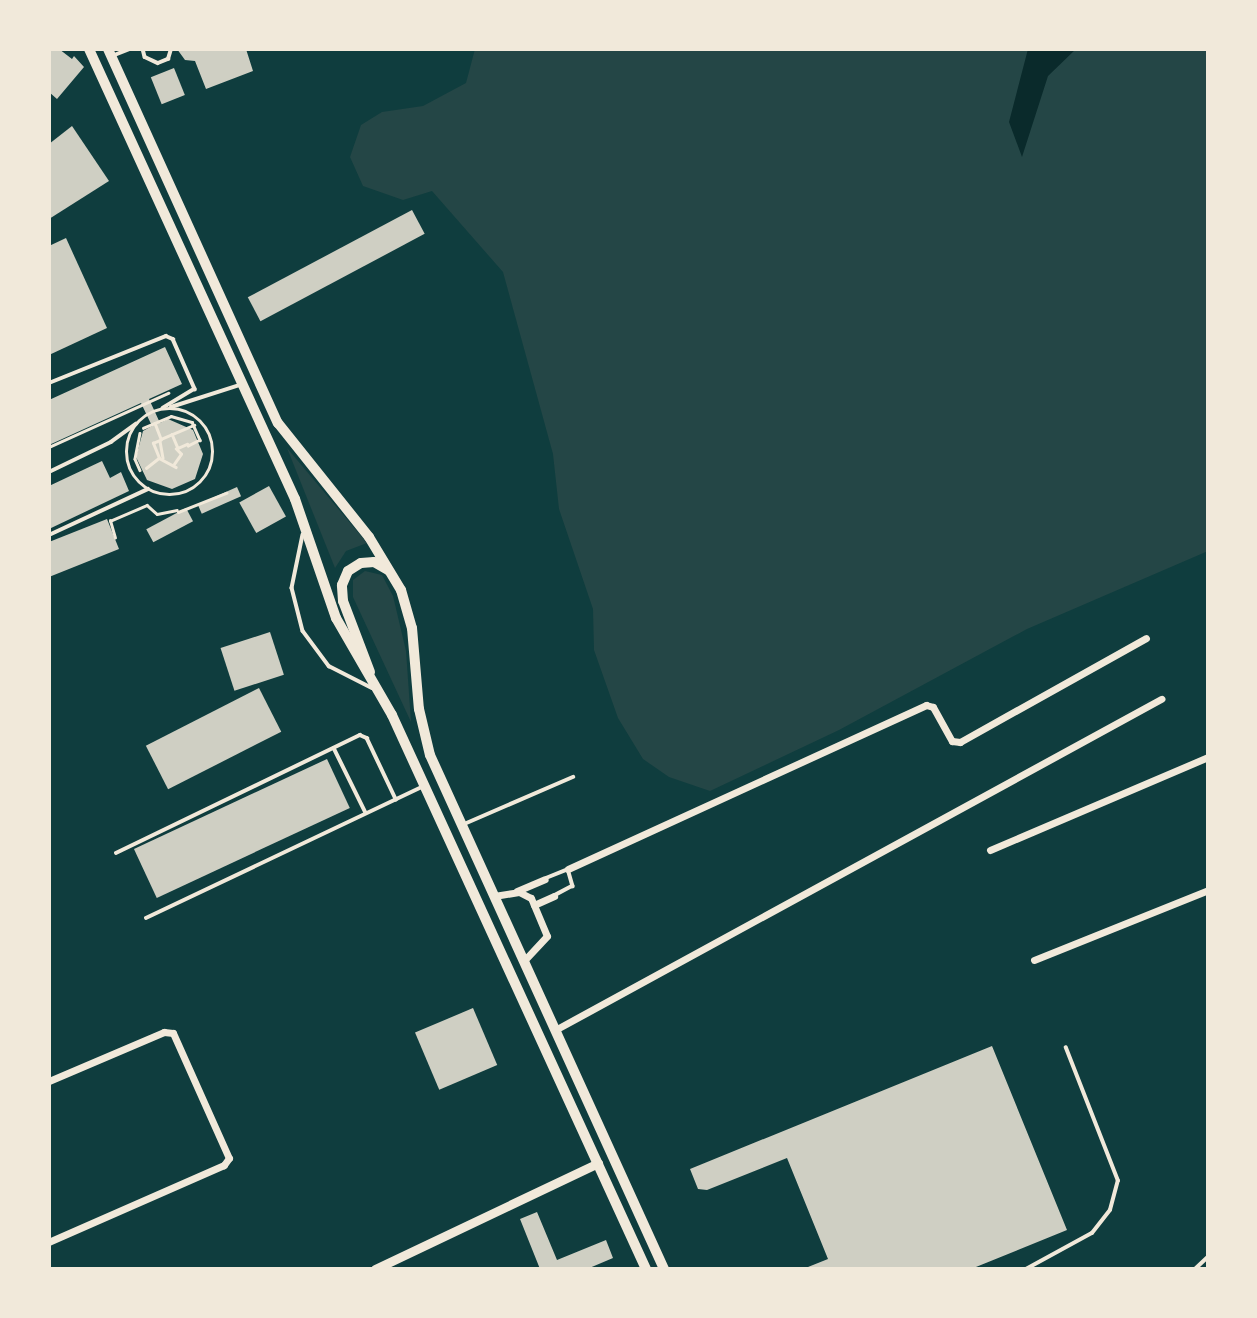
<!DOCTYPE html>
<html>
<head>
<meta charset="utf-8">
<style>
  body { margin:0 }
  #map { position:relative; width:1257px; height:1318px; overflow:hidden; background:#0f3d3e; font-family:Montserrat,sans-serif }
  div>[style] { position:absolute }
  .green>* { inset:0; background:#244646 }
  .water>* { inset:0; background:#0a2a2b }
  .building>* { inset:0; background:#cfcfc3; transform-origin:0 0 }
  .path>* { height:2.5px; margin:-1.25px; padding:0 1.25px; transform-origin:1.25px; border-radius:1.25px; background:#f1e9da }
  .service>* { height:3.5px; margin:-1.75px; padding:0 1.75px; transform-origin:1.75px; border-radius:1.75px; background:#f1e9da }
  .service>.ring { margin:-1.75px; padding:0; box-sizing:content-box; background:none; border:3.5px solid #f1e9da; border-radius:50% }
  .minor>* { height:7px; margin:-3.5px; padding:0 3.5px; transform-origin:3.5px; border-radius:3.5px; background:#f1e9da }
  .tertiary>* { height:9px; margin:-4.5px; padding:0 4.5px; transform-origin:4.5px; border-radius:4.5px; background:#f1e9da }
  .primary>* { height:10px; margin:-5px; padding:0 5px; transform-origin:5px; border-radius:5px; background:#f1e9da }
  span { translate:-50% -50%; white-space:nowrap; text-align:center; line-height:1.15; -webkit-text-stroke:5px #f1e9da; paint-order:stroke }
  .frame { position:absolute; inset:0; border:51px solid #f1e9da; pointer-events:none }
</style>
</head>
<body>
<div id="map">
  <div class="green">
    <i style="clip-path:polygon(475px 49px,1208px 49px,1208px 551px,1027px 629px,839px 730px,710px 791px,669px 777px,643px 759px,618px 718px,594px 650px,593px 609px,559px 509px,553px 454px,503px 272px,432px 191px,403px 200px,363px 186px,350px 157px,361px 125px,382px 112px,423px 106px,466px 83px)"></i>
    <i style="clip-path:polygon(287px 448px,367px 543px,346px 551px,335px 568px)"></i>
    <i style="clip-path:polygon(365px 571px,382px 575px,393px 596px,406px 651px,411px 722px,353px 597px,353px 580px)"></i>
  </div>
  <div class="water">
    <i style="clip-path:polygon(1028px 49px,1076px 49px,1048px 76px,1022px 157px,1009px 122px)"></i>
  </div>
  <div class="building">
    <i style="clip-path:polygon(49px 49px,59px 49px,72px 59px,74px 56px,84px 67px,57px 99px,49px 92px)"></i>
    <i style="clip-path:polygon(177px 49px,246px 49px,253px 71px,206px 89px,195px 61px,185px 60px)"></i>
    <i style="left:174px;top:68px;width:29px;height:25px;rotate:68deg"></i>
    <i style="clip-path:polygon(72px 126px,109px 181px,49px 219px,49px 144px)"></i>
    <i style="left:412px;top:210px;width:27px;height:186px;rotate:62deg"></i>
    <i style="clip-path:polygon(66px 238px,107px 328px,49px 355px,49px 246px)"></i>
    <i style="clip-path:polygon(165px 347px,182px 384px,149px 399px,160px 423px,168px 419px,193px 430px,203px 454px,195px 479px,172px 489px,147px 480px,136px 457px,143px 431px,152px 426px,141px 403px,49px 445px,49px 400px)"></i>
    <i style="clip-path:polygon(102px 461px,110px 478px,121px 472px,129px 491px,49px 529px,49px 486px)"></i>
    <i style="left:269px;top:486px;width:35px;height:34px;rotate:61deg"></i>
    <i style="left:237px;top:487px;width:10px;height:43px;rotate:66deg"></i>
    <i style="left:186px;top:508px;width:15px;height:45px;rotate:62deg"></i>
    <i style="clip-path:polygon(107px 519px,119px 549px,49px 577px,49px 542px)"></i>
    <i style="left:270px;top:632px;width:45px;height:52px;rotate:72deg"></i>
    <i style="left:259px;top:688px;width:49px;height:127px;rotate:63deg"></i>
    <i style="left:327px;top:759px;width:54px;height:213px;rotate:65deg"></i>
    <i style="left:473px;top:1008px;width:62px;height:63px;rotate:67deg"></i>
    <i style="clip-path:polygon(992px 1046px,1067px 1230px,971px 1269px,803px 1269px,828px 1259px,787px 1158px,707px 1190px,698px 1189px,690px 1169px)"></i>
    <i style="clip-path:polygon(537px 1212px,557px 1260px,606px 1240px,613px 1258px,587px 1269px,540px 1269px,520px 1219px)"></i>
  </div>
  <div class="path">
    <i style="left:155px;top:423px;width:17px;rotate:69deg"></i>
    <i style="left:161px;top:439px;width:36px;rotate:-23deg"></i>
    <i style="left:143px;top:428px;width:30px;rotate:-23deg"></i>
    <i style="left:171px;top:416px;width:22px;rotate:16deg"></i>
    <i style="left:192px;top:422px;width:20px;rotate:66deg"></i>
    <i style="left:200px;top:440px;width:13px;rotate:153deg"></i>
    <i style="left:140px;top:433px;width:26px;rotate:101deg"></i>
    <i style="left:135px;top:459px;width:12px;rotate:66deg"></i>
    <i style="left:172px;top:434px;width:15px;rotate:67deg"></i>
    <i style="left:178px;top:448px;width:10px;rotate:-24deg"></i>
    <i style="left:160px;top:441px;width:17px;rotate:80deg"></i>
    <i style="left:49px;top:447px;width:131px;rotate:-24.4deg"></i>
    <i style="left:159px;top:458px;width:16px;rotate:-112deg"></i>
    <i style="left:153px;top:443px;width:8px;rotate:-23deg"></i>
    <i style="left:174px;top:464px;width:12px;rotate:-55deg"></i>
    <i style="left:181px;top:454px;width:7px;rotate:-135deg"></i>
    <i style="left:146px;top:468px;width:16px;rotate:-38deg"></i>
    <i style="left:159px;top:458px;width:19px;rotate:28deg"></i>
    <i style="left:178px;top:512px;width:52px;rotate:-21.6deg"></i>
    <i style="left:115px;top:538px;width:18px;rotate:-106deg"></i>
    <i style="left:110px;top:521px;width:40px;rotate:-23.4deg"></i>
    <i style="left:147px;top:505px;width:13px;rotate:42deg"></i>
    <i style="left:157px;top:514px;width:20px;rotate:-11deg"></i>
  </div>
  <div class="service">
    <i style="left:143px;top:49px;width:8px;rotate:76deg"></i>
    <i style="left:145px;top:57px;width:14px;rotate:25deg"></i>
    <i style="left:158px;top:63px;width:11px;rotate:-22deg"></i>
    <i style="left:168px;top:59px;width:10px;rotate:-73deg"></i>
    <i style="left:112px;top:56px;width:18px;rotate:-22deg"></i>
    <i style="left:49px;top:383px;width:126px;rotate:-21.9deg"></i>
    <i style="left:166px;top:336px;width:8px;rotate:23deg"></i>
    <i style="left:173px;top:339px;width:55px;rotate:66.3deg"></i>
    <i style="left:195px;top:389px;width:37px;rotate:149deg"></i>
    <i style="left:171px;top:407px;width:72px;rotate:-17.7deg"></i>
    <i class="ring" style="left:127px;top:409px;width:82.5px;height:82.5px"></i>
    <i style="left:49px;top:472px;width:69px;rotate:-25.8deg"></i>
    <i style="left:111px;top:442px;width:31px;rotate:-36deg"></i>
    <i style="left:49px;top:535px;width:109px;rotate:-24.9deg"></i>
    <i style="left:303px;top:535px;width:54px;rotate:101.7deg"></i>
    <i style="left:292px;top:588px;width:44px;rotate:75.7deg"></i>
    <i style="left:303px;top:631px;width:44px;rotate:53.4deg"></i>
    <i style="left:329px;top:666px;width:48px;rotate:27.1deg"></i>
    <i style="left:334px;top:748px;width:72px;rotate:63.8deg"></i>
    <i style="left:462px;top:825px;width:121px;rotate:-23.4deg"></i>
    <i style="left:116px;top:853px;width:271px;rotate:-25.8deg"></i>
    <i style="left:360px;top:735px;width:8px;rotate:23deg"></i>
    <i style="left:367px;top:738px;width:68px;rotate:64.6deg"></i>
    <i style="left:546px;top:878px;width:24px;rotate:-22deg"></i>
    <i style="left:568px;top:869px;width:18px;rotate:74deg"></i>
    <i style="left:573px;top:886px;width:21px;rotate:152deg"></i>
    <i style="left:146px;top:918px;width:306px;rotate:-25.4deg"></i>
    <i style="left:1026px;top:1269px;width:75px;rotate:-28.6deg"></i>
    <i style="left:1092px;top:1233px;width:29px;rotate:-52deg"></i>
    <i style="left:1110px;top:1210px;width:30px;rotate:-75deg"></i>
    <i style="left:1118px;top:1181px;width:143px;rotate:-111.4deg"></i>
    <i style="left:1195px;top:1269px;width:18px;rotate:-43deg"></i>
  </div>
  <div class="minor">
    <i style="left:990px;top:850px;width:237px;rotate:-23.1deg"></i>
    <i style="left:568px;top:869px;width:394px;rotate:-24.6deg"></i>
    <i style="left:926px;top:705px;width:7px;rotate:16deg"></i>
    <i style="left:933px;top:707px;width:39px;rotate:61deg"></i>
    <i style="left:952px;top:741px;width:8px;rotate:7deg"></i>
    <i style="left:960px;top:742px;width:213px;rotate:-29.2deg"></i>
    <i style="left:517px;top:891px;width:30px;rotate:-23deg"></i>
    <i style="left:494px;top:896px;width:25px;rotate:-9deg"></i>
    <i style="left:519px;top:892px;width:13px;rotate:27deg"></i>
    <i style="left:531px;top:898px;width:41px;rotate:67.2deg"></i>
    <i style="left:547px;top:936px;width:34px;rotate:133deg"></i>
    <i style="left:534px;top:905px;width:22px;rotate:-24deg"></i>
    <i style="left:1034px;top:960px;width:188px;rotate:-21.9deg"></i>
    <i style="left:555px;top:1030px;width:691px;rotate:-28.64deg"></i>
    <i style="left:49px;top:1081px;width:125px;rotate:-23.1deg"></i>
    <i style="left:164px;top:1032px;width:9px;rotate:6deg"></i>
    <i style="left:173px;top:1033px;width:137px;rotate:65.9deg"></i>
    <i style="left:229px;top:1158px;width:9px;rotate:126deg"></i>
    <i style="left:224px;top:1165px;width:191px;rotate:156.3deg"></i>
  </div>
  <div class="tertiary">
    <i style="left:375px;top:1269px;width:247px;rotate:-25.4deg"></i>
  </div>
  <div class="primary">
    <i style="left:89px;top:49px;width:495px;rotate:65.4deg"></i>
    <i style="left:295px;top:499px;width:126px;rotate:71deg"></i>
    <i style="left:336px;top:618px;width:112px;rotate:60deg"></i>
    <i style="left:392px;top:715px;width:609px;rotate:65.37deg"></i>
    <i style="left:108px;top:49px;width:411px;rotate:65.6deg"></i>
    <i style="left:278px;top:423px;width:146px;rotate:51.4deg"></i>
    <i style="left:369px;top:537px;width:62px;rotate:58.9deg"></i>
    <i style="left:401px;top:590px;width:40px;rotate:74deg"></i>
    <i style="left:412px;top:628px;width:81px;rotate:85.1deg"></i>
    <i style="left:419px;top:709px;width:47px;rotate:76.6deg"></i>
    <i style="left:430px;top:755px;width:565px;rotate:65.52deg"></i>
    <i style="left:370px;top:672px;width:76px;rotate:-110.8deg"></i>
    <i style="left:343px;top:601px;width:16px;rotate:-94deg"></i>
    <i style="left:342px;top:585px;width:15px;rotate:-67deg"></i>
    <i style="left:348px;top:571px;width:15px;rotate:-32deg"></i>
    <i style="left:361px;top:563px;width:13px;rotate:-4deg"></i>
    <i style="left:374px;top:562px;width:16px;rotate:30deg"></i>
  </div>
  <div class="frame"></div>
</div>
</body>
</html>
